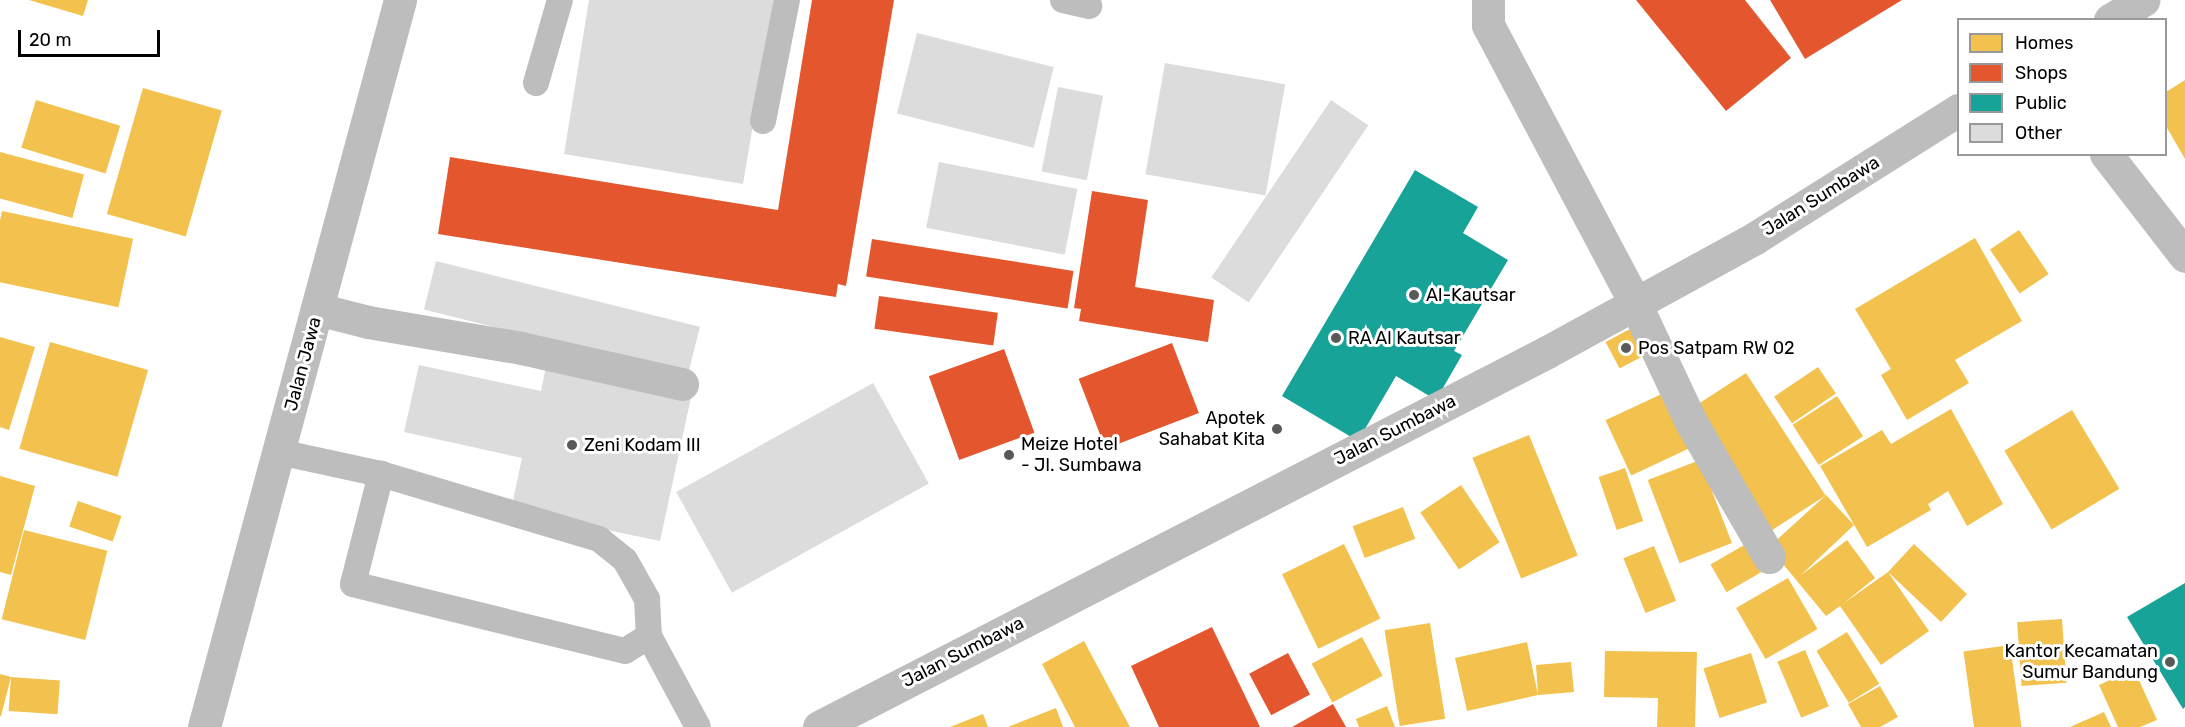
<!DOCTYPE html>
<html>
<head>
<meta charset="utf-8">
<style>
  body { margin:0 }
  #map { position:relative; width:2185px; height:727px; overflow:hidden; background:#fff; font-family:Rubik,sans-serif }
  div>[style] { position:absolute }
  .homes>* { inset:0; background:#f2c14e; transform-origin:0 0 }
  .shops>* { inset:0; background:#e4572e; transform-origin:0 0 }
  .public>* { inset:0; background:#17a398 }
  .building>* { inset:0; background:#dcdcdc; transform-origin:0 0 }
  .service>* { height:26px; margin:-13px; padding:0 13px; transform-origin:13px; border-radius:13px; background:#bdbdbd }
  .minor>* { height:33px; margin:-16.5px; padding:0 16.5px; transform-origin:16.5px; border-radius:16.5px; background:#bdbdbd }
  .tertiary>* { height:33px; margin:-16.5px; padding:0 16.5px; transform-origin:16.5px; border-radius:16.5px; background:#bdbdbd }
  .dots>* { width:16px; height:16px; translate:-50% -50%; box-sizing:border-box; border:3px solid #fff; border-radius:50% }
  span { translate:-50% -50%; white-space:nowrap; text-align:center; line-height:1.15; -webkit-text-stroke:6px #fff; paint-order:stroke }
  .street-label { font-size:18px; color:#000 }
  .poi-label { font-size:18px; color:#000 }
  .left { translate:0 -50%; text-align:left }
  .right { translate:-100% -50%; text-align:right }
  .legend { position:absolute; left:1957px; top:18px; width:210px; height:138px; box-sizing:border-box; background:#fff; border:2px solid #999; margin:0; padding:8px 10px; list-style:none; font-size:18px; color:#000 }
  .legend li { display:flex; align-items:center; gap:12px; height:30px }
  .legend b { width:30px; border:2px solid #999 }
  .scale { position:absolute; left:18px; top:30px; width:142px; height:27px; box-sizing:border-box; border:3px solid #000; border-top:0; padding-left:8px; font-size:18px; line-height:21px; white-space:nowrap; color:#000; -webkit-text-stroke:4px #fff; paint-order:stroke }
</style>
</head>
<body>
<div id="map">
  <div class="homes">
    <i style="clip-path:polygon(29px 0,88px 0,83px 16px)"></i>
    <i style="clip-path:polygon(2185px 80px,2185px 159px,2166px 126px,2166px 92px)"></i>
    <i style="left:143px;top:88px;width:82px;height:131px;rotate:16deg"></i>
    <i style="left:36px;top:100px;width:88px;height:50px;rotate:17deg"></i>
    <i style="left:0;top:152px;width:87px;height:45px;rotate:15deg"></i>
    <i style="left:2px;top:211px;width:134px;height:70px;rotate:12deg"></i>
    <i style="left:2019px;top:230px;width:53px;height:35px;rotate:56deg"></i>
    <i style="clip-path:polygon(1975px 238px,2022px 321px,1955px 360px,1969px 383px,1907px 420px,1881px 375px,1891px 369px,1855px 309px)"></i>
    <i style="left:1632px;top:328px;width:30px;height:30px;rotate:62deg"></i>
    <i style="clip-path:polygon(0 337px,35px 347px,9px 430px,0 427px)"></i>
    <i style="left:50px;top:342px;width:102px;height:111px;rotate:16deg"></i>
    <i style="left:1818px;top:367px;width:32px;height:53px;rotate:56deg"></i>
    <i style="left:1746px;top:373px;width:146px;height:69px;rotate:57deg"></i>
    <i style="left:1668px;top:391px;width:61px;height:69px;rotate:65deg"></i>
    <i style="left:1837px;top:396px;width:48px;height:53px;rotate:57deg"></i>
    <i style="clip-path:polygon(1951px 409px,2003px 504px,1967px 526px,1948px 491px,1928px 504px,1931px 510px,1867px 547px,1820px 466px,1882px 430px,1891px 444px)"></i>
    <i style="left:2072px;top:410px;width:92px;height:79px;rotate:59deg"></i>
    <i style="left:1529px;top:435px;width:130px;height:61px;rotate:68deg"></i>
    <i style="left:1700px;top:460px;width:89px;height:56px;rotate:69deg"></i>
    <i style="left:1625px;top:468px;width:56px;height:28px;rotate:71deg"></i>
    <i style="clip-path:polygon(0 476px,35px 486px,11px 575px,0 572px)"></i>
    <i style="left:1461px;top:485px;width:69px;height:49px;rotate:56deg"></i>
    <i style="clip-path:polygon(1826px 495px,1854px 525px,1800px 576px,1847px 540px,1875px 578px,1844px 603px,1888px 572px,1914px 544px,1967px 594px,1941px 622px,1888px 572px,1929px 631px,1881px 665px,1840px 606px,1826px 616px,1769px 547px)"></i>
    <i style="left:78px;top:501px;width:46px;height:27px;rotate:19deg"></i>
    <i style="left:1403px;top:507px;width:34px;height:54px;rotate:69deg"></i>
    <i style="left:24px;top:530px;width:86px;height:92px;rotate:14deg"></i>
    <i style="left:1344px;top:544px;width:83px;height:69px;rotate:64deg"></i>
    <i style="left:1746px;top:544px;width:32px;height:41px;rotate:60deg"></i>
    <i style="left:1654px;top:546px;width:59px;height:33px;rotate:68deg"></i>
    <i style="left:1788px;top:578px;width:59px;height:60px;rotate:60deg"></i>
    <i style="left:2062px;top:619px;width:64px;height:45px;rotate:86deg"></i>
    <i style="left:1430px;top:623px;width:97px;height:46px;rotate:81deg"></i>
    <i style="left:1847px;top:632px;width:61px;height:36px;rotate:58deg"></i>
    <i style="left:1362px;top:637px;width:44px;height:57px;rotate:62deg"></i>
    <i style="clip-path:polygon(1084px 641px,1130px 727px,1075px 727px,1042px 664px)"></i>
    <i style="clip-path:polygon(1527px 642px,1538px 695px,1536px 665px,1571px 662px,1574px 692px,1538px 695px,1467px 711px,1455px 658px)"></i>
    <i style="left:2010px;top:645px;width:83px;height:47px;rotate:82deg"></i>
    <i style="left:1805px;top:650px;width:61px;height:30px;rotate:67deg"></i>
    <i style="clip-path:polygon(1605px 651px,1697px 652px,1695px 727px,1657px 727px,1658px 698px,1604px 697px)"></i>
    <i style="left:1751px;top:653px;width:52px;height:50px;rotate:72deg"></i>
    <i style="clip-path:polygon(2134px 669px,2157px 720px,2140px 727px,2118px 727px,2099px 685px)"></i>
    <i style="clip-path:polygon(0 674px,11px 677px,1px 716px,0 716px)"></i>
    <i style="left:11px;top:677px;width:49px;height:34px;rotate:4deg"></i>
    <i style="clip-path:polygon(1880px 686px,1898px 717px,1880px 727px,1861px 727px,1848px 704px)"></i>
    <i style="clip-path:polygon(1387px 706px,1395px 727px,1359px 727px,1356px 719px)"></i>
    <i style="clip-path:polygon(1056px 708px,1063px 727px,1008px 727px)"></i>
    <i style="clip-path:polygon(2104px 712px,2111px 727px,2070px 727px)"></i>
    <i style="clip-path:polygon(983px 714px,988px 727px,950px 727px)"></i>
  </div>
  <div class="shops">
    <i style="clip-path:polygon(812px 0,894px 0,846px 286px,838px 284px,836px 297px,438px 234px,450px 157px,778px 210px)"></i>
    <i style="clip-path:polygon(1636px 0,1745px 0,1791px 58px,1726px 111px)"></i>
    <i style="clip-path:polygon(1770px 0,1902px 0,1805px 59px)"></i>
    <i style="clip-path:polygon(1092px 191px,1148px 200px,1135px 287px,1214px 300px,1208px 342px,1079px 321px,1081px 309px,1074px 308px)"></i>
    <i style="left:872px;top:239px;width:204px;height:38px;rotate:9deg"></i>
    <i style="left:879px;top:296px;width:120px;height:33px;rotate:8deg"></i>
    <i style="left:1172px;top:343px;width:75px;height:100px;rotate:69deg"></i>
    <i style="left:1004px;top:349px;width:89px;height:80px;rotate:70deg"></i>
    <i style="clip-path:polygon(1212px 627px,1260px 727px,1159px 727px,1131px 666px)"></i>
    <i style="left:1288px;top:653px;width:47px;height:44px;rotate:62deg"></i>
    <i style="clip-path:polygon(1333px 704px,1346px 727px,1292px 727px)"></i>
  </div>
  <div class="public">
    <i style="clip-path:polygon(1415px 170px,1478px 207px,1463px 233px,1508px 260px,1454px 351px,1462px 355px,1436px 400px,1396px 376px,1358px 441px,1282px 396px)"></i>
    <i style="clip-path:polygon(2185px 583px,2185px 707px,2183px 709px,2127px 617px)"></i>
  </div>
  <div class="building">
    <i style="clip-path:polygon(589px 0,774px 0,743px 184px,564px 154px)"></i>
    <i style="left:917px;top:33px;width:141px;height:83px;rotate:14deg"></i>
    <i style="left:1165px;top:63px;width:122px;height:113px;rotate:10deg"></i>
    <i style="left:1058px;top:87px;width:46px;height:86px;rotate:11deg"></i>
    <i style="left:1331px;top:100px;width:45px;height:214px;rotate:34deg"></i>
    <i style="left:939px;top:162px;width:141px;height:67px;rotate:11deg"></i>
    <i style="left:436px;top:261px;width:272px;height:50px;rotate:14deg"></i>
    <i style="clip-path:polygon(547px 361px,692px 393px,660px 541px,511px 510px,522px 458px,404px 432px,419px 365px,541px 391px)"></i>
    <i style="left:873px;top:383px;width:115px;height:225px;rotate:61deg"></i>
  </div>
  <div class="service">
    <i style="left:1063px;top:0;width:27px;rotate:13deg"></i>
    <i style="left:536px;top:83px;width:86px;rotate:-73.9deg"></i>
    <i style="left:763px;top:121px;width:123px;rotate:-78.8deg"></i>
    <i style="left:279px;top:452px;width:104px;rotate:12.2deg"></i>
    <i style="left:381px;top:474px;width:227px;rotate:16.6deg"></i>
    <i style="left:599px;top:539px;width:33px;rotate:39deg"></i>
    <i style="left:625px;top:560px;width:45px;rotate:60.6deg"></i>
    <i style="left:647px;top:599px;width:37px;rotate:87deg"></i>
    <i style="left:649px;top:636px;width:28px;rotate:148deg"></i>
    <i style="left:625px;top:651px;width:280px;rotate:-166.2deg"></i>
    <i style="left:353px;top:584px;width:114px;rotate:-75.7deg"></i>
    <i style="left:649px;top:636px;width:103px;rotate:61.7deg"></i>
  </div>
  <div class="minor">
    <i style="left:1488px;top:0;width:25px;rotate:90deg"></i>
    <i style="left:1488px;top:25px;width:314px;rotate:62.1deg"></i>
    <i style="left:1635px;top:303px;width:132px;rotate:64.8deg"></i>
    <i style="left:1691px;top:422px;width:156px;rotate:60deg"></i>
    <i style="left:2106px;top:154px;width:129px;rotate:52.2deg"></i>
    <i style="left:317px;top:309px;width:53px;rotate:14.3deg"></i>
    <i style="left:368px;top:322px;width:155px;rotate:9.6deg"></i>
    <i style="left:521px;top:348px;width:165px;rotate:12.6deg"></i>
  </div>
  <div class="tertiary">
    <i style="left:2110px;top:20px;width:39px;rotate:-31deg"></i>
    <i style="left:204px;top:727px;width:753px;rotate:-74.91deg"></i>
    <i style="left:819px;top:727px;width:819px;rotate:-27.25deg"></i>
    <i style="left:1547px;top:352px;width:237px;rotate:-28.7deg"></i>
    <i style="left:1755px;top:238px;width:240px;rotate:-32.2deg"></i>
  </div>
  <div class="dots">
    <i style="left:1414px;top:295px;background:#595959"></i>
    <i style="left:1336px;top:338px;background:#595959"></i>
    <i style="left:1626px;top:348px;background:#595959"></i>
    <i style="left:1277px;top:429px;background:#595959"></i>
    <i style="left:572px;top:445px;background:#595959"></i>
    <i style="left:1009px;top:455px;background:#595959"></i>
    <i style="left:2170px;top:662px;background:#595959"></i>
  </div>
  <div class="street-label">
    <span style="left:1821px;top:196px;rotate:-32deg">Jalan Sumbawa</span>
    <span style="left:303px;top:364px;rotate:-75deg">Jalan Jawa</span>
    <span style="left:1395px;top:430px;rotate:-27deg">Jalan Sumbawa</span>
    <span style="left:963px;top:652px;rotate:-27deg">Jalan Sumbawa</span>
  </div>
  <div class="poi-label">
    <span class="left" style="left:1426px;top:295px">Al-Kautsar</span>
    <span class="left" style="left:1348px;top:338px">RA Al Kautsar</span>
    <span class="left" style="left:1638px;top:348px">Pos Satpam RW 02</span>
    <span class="right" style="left:1265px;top:429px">Apotek<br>Sahabat Kita</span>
    <span class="left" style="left:584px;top:445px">Zeni Kodam III</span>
    <span class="left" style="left:1021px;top:455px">Meize Hotel<br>- Jl. Sumbawa</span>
    <span class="right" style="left:2158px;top:662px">Kantor Kecamatan<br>Sumur Bandung</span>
  </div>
  <ul class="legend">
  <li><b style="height:16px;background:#f2c14e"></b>Homes</li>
  <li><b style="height:16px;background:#e4572e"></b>Shops</li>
  <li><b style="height:16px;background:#17a398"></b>Public</li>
  <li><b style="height:16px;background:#dcdcdc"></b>Other</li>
  </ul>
  <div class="scale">20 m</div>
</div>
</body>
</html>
